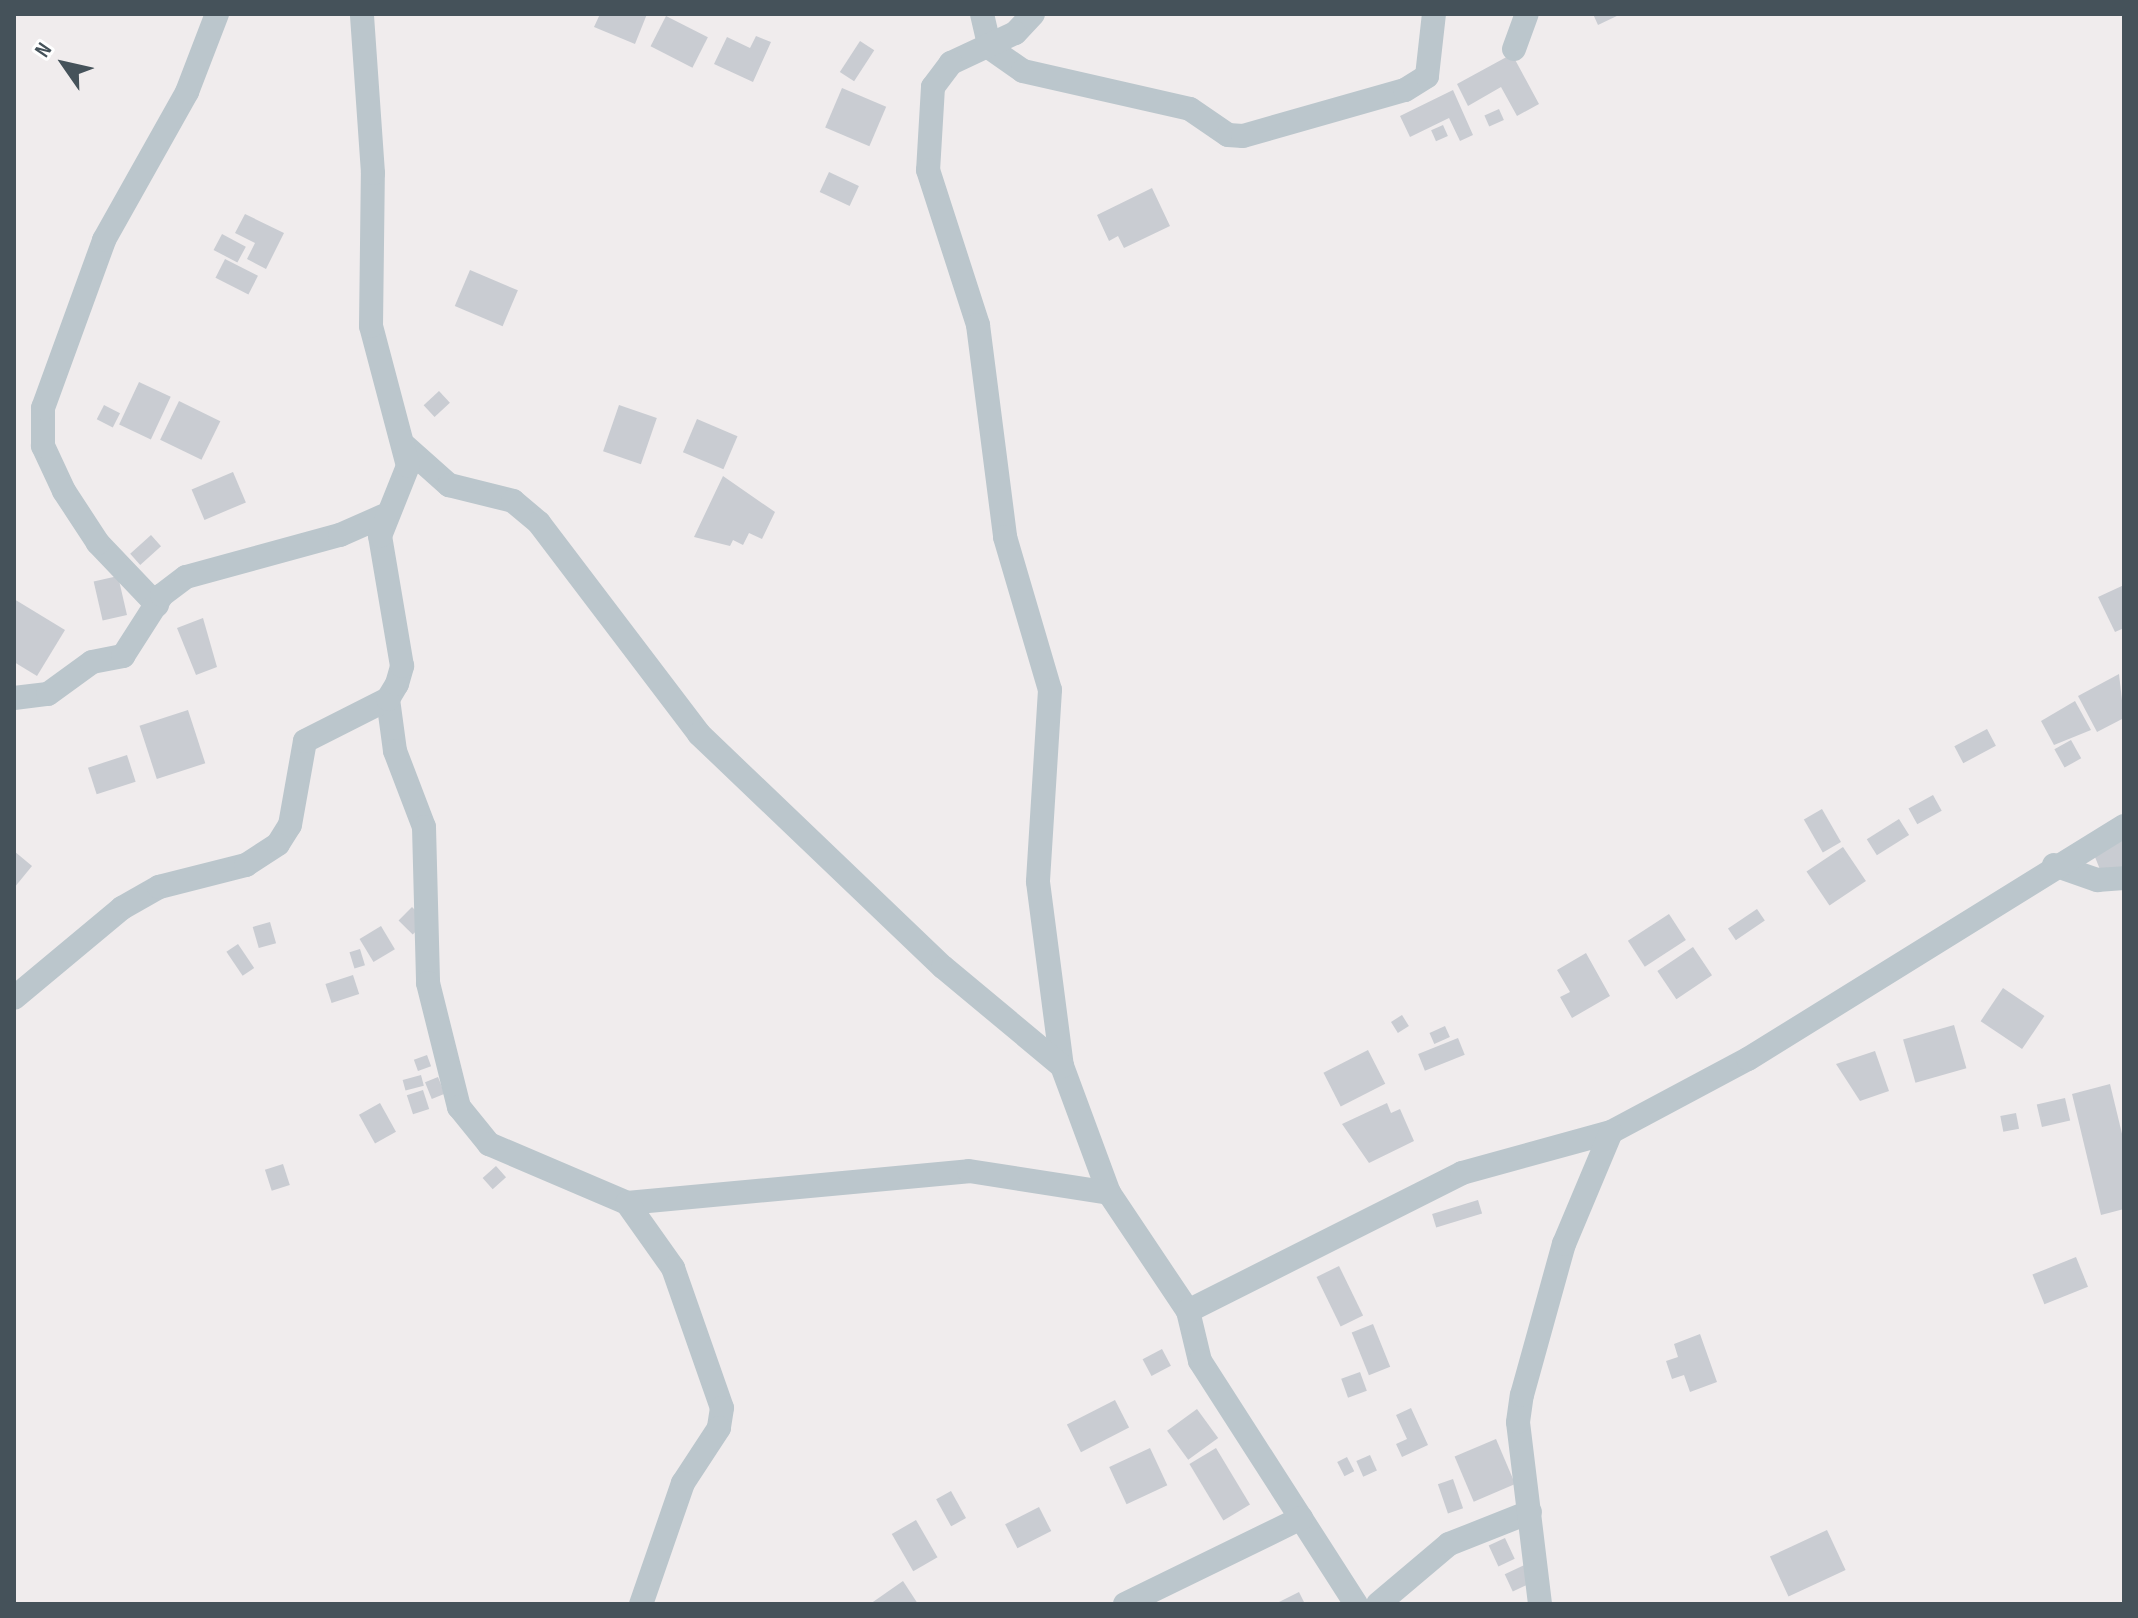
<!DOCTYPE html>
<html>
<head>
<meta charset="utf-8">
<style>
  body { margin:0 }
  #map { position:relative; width:2138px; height:1618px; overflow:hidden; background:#f0eced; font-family:"Sofia Sans Condensed",sans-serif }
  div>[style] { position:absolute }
  .building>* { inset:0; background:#c9ccd2; transform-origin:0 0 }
  .minor>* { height:24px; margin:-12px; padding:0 12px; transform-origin:12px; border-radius:12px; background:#bbc6cc }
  span { translate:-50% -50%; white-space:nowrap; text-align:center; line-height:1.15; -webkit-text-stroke:6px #fff; paint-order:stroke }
  .frame { position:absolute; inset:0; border:16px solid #45525a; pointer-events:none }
  .north { position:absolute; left:24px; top:24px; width:80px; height:80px; -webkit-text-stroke:6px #fff; paint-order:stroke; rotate:304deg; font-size:22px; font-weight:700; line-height:32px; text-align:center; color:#45525a }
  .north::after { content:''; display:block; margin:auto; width:28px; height:36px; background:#45525a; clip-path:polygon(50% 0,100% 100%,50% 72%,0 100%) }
</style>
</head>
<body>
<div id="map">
  <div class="building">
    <i style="clip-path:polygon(600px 14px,647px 14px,635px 44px,594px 27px)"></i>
    <i style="clip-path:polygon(1593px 14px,1621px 14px,1598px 25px)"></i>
    <i style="left:666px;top:16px;width:47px;height:34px;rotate:27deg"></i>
    <i style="clip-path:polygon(756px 36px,771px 42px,753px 82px,714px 64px,727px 37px,750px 48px)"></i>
    <i style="left:860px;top:41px;width:17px;height:37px;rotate:33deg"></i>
    <i style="clip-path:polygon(1512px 54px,1539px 104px,1517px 116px,1501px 87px,1468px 106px,1457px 84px)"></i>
    <i style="left:842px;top:88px;width:48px;height:43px;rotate:23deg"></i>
    <i style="clip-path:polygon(1453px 90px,1473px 135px,1460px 141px,1449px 118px,1410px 137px,1400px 116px)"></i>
    <i style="left:1499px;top:109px;width:12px;height:16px;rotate:66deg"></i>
    <i style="left:1443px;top:125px;width:12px;height:13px;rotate:66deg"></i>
    <i style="left:829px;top:172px;width:33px;height:22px;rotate:25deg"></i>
    <i style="clip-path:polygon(1152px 188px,1170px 226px,1124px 248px,1118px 236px,1109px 241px,1097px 215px)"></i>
    <i style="clip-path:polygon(245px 214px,284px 233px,266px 269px,247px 259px,255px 243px,235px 233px)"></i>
    <i style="left:222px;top:234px;width:27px;height:18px;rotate:28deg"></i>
    <i style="left:225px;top:259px;width:37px;height:21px;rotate:27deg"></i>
    <i style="left:470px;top:270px;width:52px;height:39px;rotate:23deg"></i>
    <i style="left:139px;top:382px;width:35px;height:47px;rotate:25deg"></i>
    <i style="left:439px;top:391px;width:16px;height:21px;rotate:47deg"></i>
    <i style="left:179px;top:401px;width:46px;height:43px;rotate:26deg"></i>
    <i style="left:104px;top:405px;width:18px;height:16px;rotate:27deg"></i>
    <i style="left:619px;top:405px;width:40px;height:49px;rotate:19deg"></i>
    <i style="left:697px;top:419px;width:44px;height:36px;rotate:23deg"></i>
    <i style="left:233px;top:472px;width:33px;height:45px;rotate:67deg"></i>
    <i style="clip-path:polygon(723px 476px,775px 512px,762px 539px,749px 533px,743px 545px,733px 540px,730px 546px,694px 537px)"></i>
    <i style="left:151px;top:535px;width:15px;height:28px;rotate:48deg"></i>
    <i style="left:118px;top:576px;width:40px;height:25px;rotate:77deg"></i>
    <i style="clip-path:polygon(2124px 585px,2124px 628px,2115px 632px,2098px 597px)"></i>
    <i style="clip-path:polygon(14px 599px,65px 630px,37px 676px,14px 662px)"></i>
    <i style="clip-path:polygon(203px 618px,217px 667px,196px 675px,177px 628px)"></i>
    <i style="clip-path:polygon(2119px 674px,2124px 718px,2097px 732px,2078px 696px)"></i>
    <i style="clip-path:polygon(2075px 701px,2091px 730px,2054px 745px,2041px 721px)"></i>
    <i style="left:188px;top:710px;width:56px;height:51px;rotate:72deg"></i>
    <i style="left:1987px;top:729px;width:19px;height:37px;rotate:62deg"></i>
    <i style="left:2071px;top:740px;width:21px;height:19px;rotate:61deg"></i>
    <i style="left:127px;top:755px;width:28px;height:41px;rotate:72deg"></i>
    <i style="left:1933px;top:795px;width:18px;height:28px;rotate:61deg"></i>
    <i style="left:1822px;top:809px;width:38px;height:21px;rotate:60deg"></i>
    <i style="left:1899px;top:819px;width:19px;height:38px;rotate:58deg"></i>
    <i style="clip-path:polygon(2124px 832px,2122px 869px,2103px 877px,2091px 847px)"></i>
    <i style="left:1843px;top:847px;width:41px;height:44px;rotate:56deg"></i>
    <i style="clip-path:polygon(14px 851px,32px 866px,14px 888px)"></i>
    <i style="left:412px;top:907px;width:20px;height:19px;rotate:45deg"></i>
    <i style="left:1757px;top:909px;width:14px;height:35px;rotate:56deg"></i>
    <i style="left:1669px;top:914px;width:31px;height:49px;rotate:57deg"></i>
    <i style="left:270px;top:922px;width:22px;height:18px;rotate:74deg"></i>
    <i style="left:381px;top:926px;width:27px;height:25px;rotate:59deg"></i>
    <i style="left:238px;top:944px;width:29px;height:14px;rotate:56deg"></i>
    <i style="left:1693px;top:947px;width:34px;height:43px;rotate:56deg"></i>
    <i style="left:360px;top:949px;width:17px;height:11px;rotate:73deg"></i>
    <i style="clip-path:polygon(1586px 953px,1610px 996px,1572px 1018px,1560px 997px,1570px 992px,1557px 970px)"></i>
    <i style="left:353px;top:975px;width:20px;height:29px;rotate:72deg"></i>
    <i style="left:2003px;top:988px;width:50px;height:40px;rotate:34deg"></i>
    <i style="left:1402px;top:1015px;width:13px;height:13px;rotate:58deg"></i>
    <i style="left:1954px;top:1025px;width:45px;height:53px;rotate:74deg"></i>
    <i style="left:1445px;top:1026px;width:12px;height:17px;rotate:66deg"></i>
    <i style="left:1458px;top:1038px;width:18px;height:43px;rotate:68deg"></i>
    <i style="left:1368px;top:1050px;width:38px;height:50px;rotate:63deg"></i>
    <i style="clip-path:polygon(1875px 1051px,1889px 1091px,1860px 1101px,1836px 1064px)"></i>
    <i style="left:427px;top:1055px;width:12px;height:14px;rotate:70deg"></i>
    <i style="left:421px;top:1075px;width:11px;height:19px;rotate:75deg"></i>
    <i style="left:438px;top:1077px;width:18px;height:14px;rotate:68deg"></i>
    <i style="clip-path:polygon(2110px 1084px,2124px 1142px,2124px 1209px,2101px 1215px,2072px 1094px)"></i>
    <i style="left:423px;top:1090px;width:20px;height:17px;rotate:72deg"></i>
    <i style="left:2065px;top:1098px;width:23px;height:29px;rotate:77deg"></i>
    <i style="left:380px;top:1103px;width:33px;height:24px;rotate:61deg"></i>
    <i style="clip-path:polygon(1387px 1103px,1391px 1113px,1400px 1109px,1414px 1141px,1369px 1163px,1342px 1124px)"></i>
    <i style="left:2016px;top:1113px;width:16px;height:16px;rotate:79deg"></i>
    <i style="left:283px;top:1164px;width:22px;height:19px;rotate:72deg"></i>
    <i style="left:496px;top:1166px;width:15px;height:18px;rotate:48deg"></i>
    <i style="left:1478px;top:1200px;width:14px;height:48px;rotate:73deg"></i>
    <i style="left:2076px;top:1257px;width:32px;height:47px;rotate:68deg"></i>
    <i style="left:1339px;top:1266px;width:55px;height:25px;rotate:64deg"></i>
    <i style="left:1373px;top:1324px;width:46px;height:23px;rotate:68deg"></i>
    <i style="clip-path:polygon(1700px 1334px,1717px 1382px,1690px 1392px,1684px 1375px,1672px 1379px,1666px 1361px,1678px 1357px,1674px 1344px)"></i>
    <i style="left:1162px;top:1349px;width:19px;height:22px;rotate:62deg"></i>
    <i style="left:1360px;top:1372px;width:20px;height:20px;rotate:70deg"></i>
    <i style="left:1115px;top:1400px;width:31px;height:54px;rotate:63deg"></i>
    <i style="clip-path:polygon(1411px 1408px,1428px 1445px,1402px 1457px,1396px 1444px,1407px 1439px,1396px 1415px)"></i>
    <i style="left:1197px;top:1409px;width:36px;height:37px;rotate:54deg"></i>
    <i style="left:1496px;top:1439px;width:49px;height:45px;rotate:67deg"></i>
    <i style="left:1150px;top:1448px;width:41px;height:45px;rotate:65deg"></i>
    <i style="left:1216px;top:1448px;width:66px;height:31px;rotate:59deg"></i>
    <i style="left:1370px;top:1455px;width:17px;height:15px;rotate:66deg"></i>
    <i style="left:1347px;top:1457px;width:16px;height:11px;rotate:63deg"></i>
    <i style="left:1453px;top:1479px;width:31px;height:16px;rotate:71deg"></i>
    <i style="left:951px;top:1491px;width:31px;height:17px;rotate:61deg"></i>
    <i style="left:1039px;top:1507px;width:27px;height:38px;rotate:63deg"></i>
    <i style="left:916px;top:1520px;width:43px;height:28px;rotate:60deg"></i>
    <i style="left:1827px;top:1530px;width:44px;height:63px;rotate:65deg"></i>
    <i style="left:1505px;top:1538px;width:23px;height:18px;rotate:65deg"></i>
    <i style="left:1531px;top:1562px;width:19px;height:29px;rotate:65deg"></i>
    <i style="clip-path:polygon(903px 1581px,918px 1604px,870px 1604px)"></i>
    <i style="clip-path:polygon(1299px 1592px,1305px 1604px,1275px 1604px)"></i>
  </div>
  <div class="minor">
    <i style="left:982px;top:14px;width:35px;rotate:77deg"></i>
    <i style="left:990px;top:48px;width:40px;rotate:34.9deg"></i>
    <i style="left:1023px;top:71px;width:171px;rotate:12.8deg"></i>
    <i style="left:1190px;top:109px;width:46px;rotate:34.4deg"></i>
    <i style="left:1228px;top:135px;width:15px;rotate:4deg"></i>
    <i style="left:1243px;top:136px;width:168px;rotate:-15.9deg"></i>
    <i style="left:1405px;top:90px;width:26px;rotate:-32deg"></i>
    <i style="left:1427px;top:76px;width:62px;rotate:-83.6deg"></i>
    <i style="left:1033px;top:14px;width:26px;rotate:133deg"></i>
    <i style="left:1015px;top:33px;width:71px;rotate:154.9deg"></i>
    <i style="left:951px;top:63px;width:30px;rotate:127deg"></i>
    <i style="left:933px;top:87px;width:83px;rotate:93.4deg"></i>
    <i style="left:928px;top:170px;width:163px;rotate:72.1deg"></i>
    <i style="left:978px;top:325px;width:214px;rotate:82.7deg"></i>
    <i style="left:1005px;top:537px;width:159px;rotate:73.6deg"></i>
    <i style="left:1050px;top:690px;width:192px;rotate:93.6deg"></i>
    <i style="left:1038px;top:882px;width:186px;rotate:82.6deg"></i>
    <i style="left:1062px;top:1066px;width:135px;rotate:69.7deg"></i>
    <i style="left:1109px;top:1193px;width:142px;rotate:56.2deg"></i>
    <i style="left:1188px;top:1311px;width:51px;rotate:76.5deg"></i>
    <i style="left:1200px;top:1361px;width:289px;rotate:57.3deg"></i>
    <i style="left:1514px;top:49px;width:37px;rotate:-70deg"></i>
    <i style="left:405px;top:446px;width:59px;rotate:41.6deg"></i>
    <i style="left:449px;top:485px;width:66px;rotate:14deg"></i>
    <i style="left:513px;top:501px;width:34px;rotate:40deg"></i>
    <i style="left:539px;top:523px;width:265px;rotate:52.8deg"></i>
    <i style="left:699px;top:734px;width:337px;rotate:43.7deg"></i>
    <i style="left:943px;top:967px;width:155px;rotate:39.8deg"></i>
    <i style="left:157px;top:605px;width:86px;rotate:-133.6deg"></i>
    <i style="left:98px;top:543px;width:62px;rotate:-123.2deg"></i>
    <i style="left:64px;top:491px;width:50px;rotate:-115deg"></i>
    <i style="left:43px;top:446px;width:38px;rotate:-90deg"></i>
    <i style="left:43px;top:408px;width:179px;rotate:-70deg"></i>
    <i style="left:104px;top:240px;width:170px;rotate:-60.7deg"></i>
    <i style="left:187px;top:92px;width:84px;rotate:-69deg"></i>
    <i style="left:14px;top:698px;width:34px;rotate:-7deg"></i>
    <i style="left:48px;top:694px;width:54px;rotate:-36deg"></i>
    <i style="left:92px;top:662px;width:32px;rotate:-11deg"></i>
    <i style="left:123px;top:656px;width:72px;rotate:-57.4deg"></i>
    <i style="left:162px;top:595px;width:30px;rotate:-37deg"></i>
    <i style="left:186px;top:577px;width:160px;rotate:-15.3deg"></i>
    <i style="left:340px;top:535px;width:47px;rotate:-23.8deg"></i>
    <i style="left:388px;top:699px;width:52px;rotate:82.3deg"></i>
    <i style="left:395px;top:751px;width:81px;rotate:69.1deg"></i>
    <i style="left:424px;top:827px;width:156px;rotate:88.5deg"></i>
    <i style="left:428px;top:983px;width:128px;rotate:76deg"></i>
    <i style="left:459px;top:1107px;width:48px;rotate:51deg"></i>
    <i style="left:489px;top:1144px;width:150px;rotate:23.1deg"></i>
    <i style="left:627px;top:1203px;width:343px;rotate:-5.3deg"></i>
    <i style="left:969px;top:1171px;width:142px;rotate:8.9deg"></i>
    <i style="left:2054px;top:865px;width:46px;rotate:19.2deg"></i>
    <i style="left:2097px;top:880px;width:27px;rotate:-4deg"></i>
    <i style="left:14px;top:998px;width:141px;rotate:-39.8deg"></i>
    <i style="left:122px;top:908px;width:43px;rotate:-29.6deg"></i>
    <i style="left:159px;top:887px;width:90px;rotate:-14.2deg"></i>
    <i style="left:246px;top:865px;width:38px;rotate:-33deg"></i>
    <i style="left:278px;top:844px;width:22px;rotate:-58deg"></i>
    <i style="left:290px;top:825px;width:85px;rotate:-79.9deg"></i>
    <i style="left:305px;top:741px;width:93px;rotate:-26.8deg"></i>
    <i style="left:388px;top:699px;width:17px;rotate:-59deg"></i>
    <i style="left:397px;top:684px;width:19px;rotate:-74deg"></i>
    <i style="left:402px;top:666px;width:132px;rotate:-99.6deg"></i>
    <i style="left:380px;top:536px;width:75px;rotate:-68.2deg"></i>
    <i style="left:408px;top:466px;width:145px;rotate:-104.8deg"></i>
    <i style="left:371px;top:326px;width:153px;rotate:-89.3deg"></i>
    <i style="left:373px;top:173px;width:159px;rotate:-94deg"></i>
    <i style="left:627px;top:1203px;width:80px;rotate:54.7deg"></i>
    <i style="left:673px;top:1268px;width:148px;rotate:70.7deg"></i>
    <i style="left:722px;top:1408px;width:20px;rotate:99deg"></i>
    <i style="left:719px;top:1428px;width:66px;rotate:123.2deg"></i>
    <i style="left:683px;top:1483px;width:128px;rotate:109.1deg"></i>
    <i style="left:1188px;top:1311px;width:307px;rotate:-26.7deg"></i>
    <i style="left:1462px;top:1173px;width:155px;rotate:-15.4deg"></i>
    <i style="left:1611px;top:1132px;width:155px;rotate:-28.1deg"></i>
    <i style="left:1748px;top:1059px;width:442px;rotate:-31.8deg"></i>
    <i style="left:1125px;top:1604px;width:196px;rotate:-26deg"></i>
    <i style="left:1378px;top:1604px;width:93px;rotate:-40.2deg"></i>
    <i style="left:1449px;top:1544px;width:87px;rotate:-21.6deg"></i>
    <i style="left:1540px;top:1604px;width:183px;rotate:-96.9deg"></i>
    <i style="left:1518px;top:1422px;width:27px;rotate:-82deg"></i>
    <i style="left:1522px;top:1395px;width:157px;rotate:-74.5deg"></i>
    <i style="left:1564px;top:1244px;width:121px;rotate:-67.2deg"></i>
  </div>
  <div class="frame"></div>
  <div class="north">N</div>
</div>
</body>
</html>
